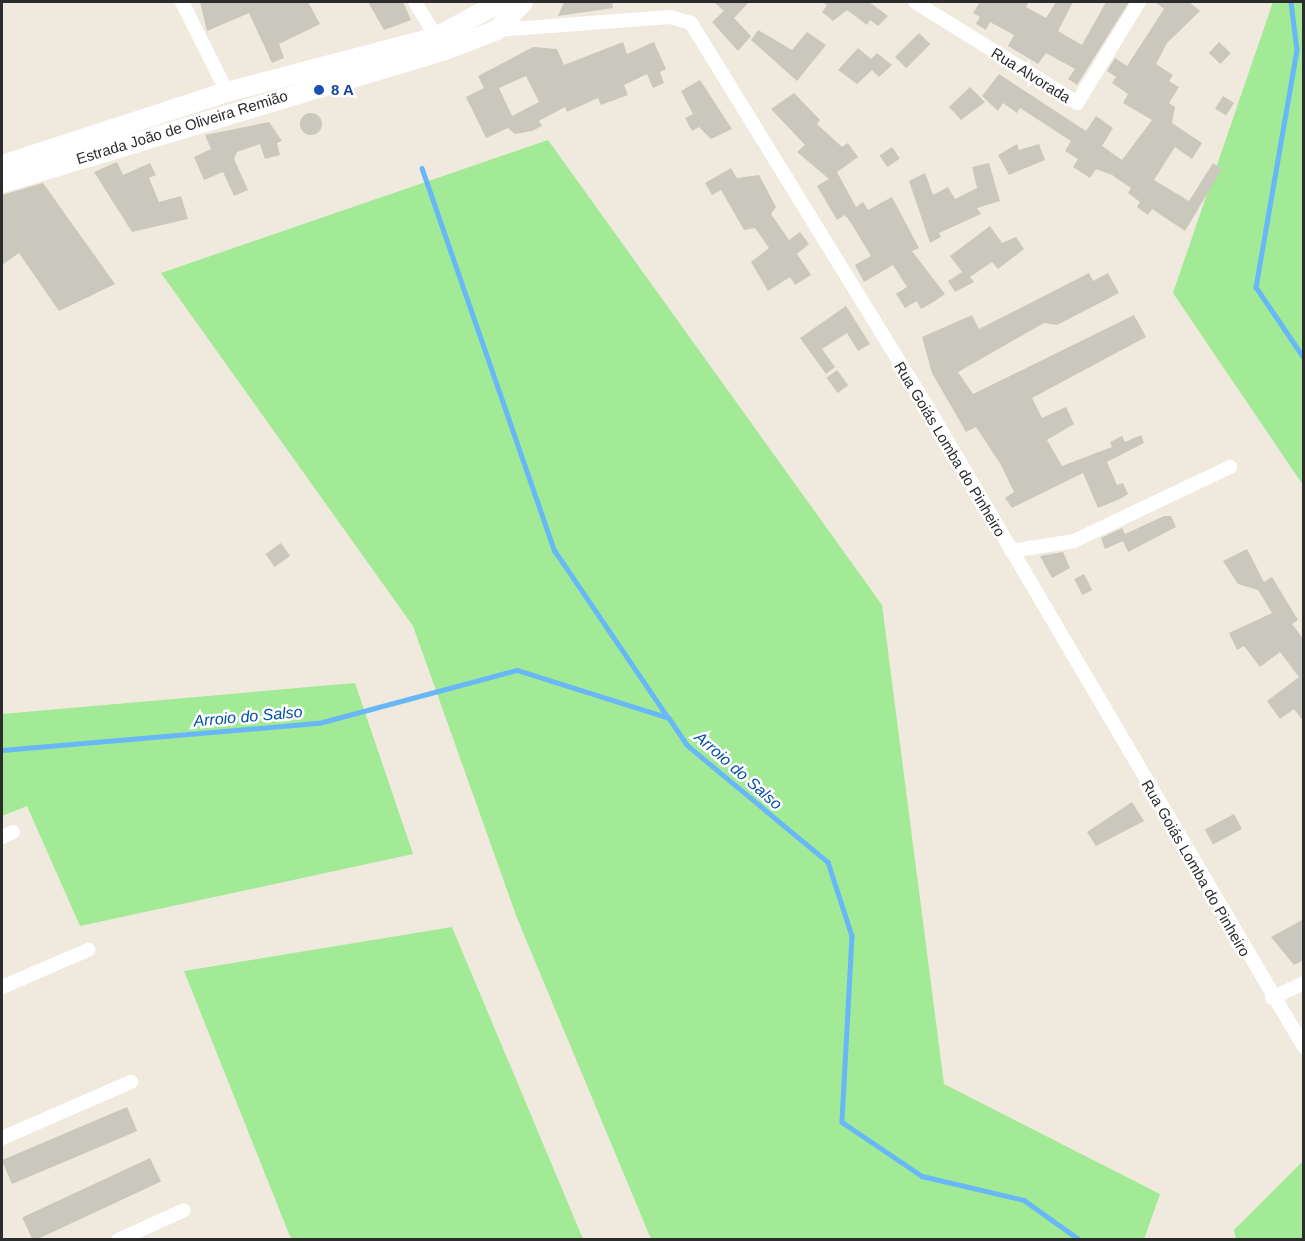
<!DOCTYPE html>
<html>
<head>
<meta charset="utf-8">
<style>
  body { margin:0 }
  #map { position:relative; width:1305px; height:1241px; overflow:hidden; background:#efeadd; font-family:Helvetica,sans-serif }
  div>[style] { position:absolute }
  .green>* { inset:0; background:#a2ea95 }
  .stream>* { height:4.5px; margin:-2.25px; padding:0 2.25px; transform-origin:2.25px; border-radius:2.25px; background:#68b8f9 }
  .building>* { inset:0; background:#cac7bc; transform-origin:0 0 }
  .round { border-radius:50% }
  .minor>* { height:14px; margin:-7px; padding:0 7px; transform-origin:7px; border-radius:7px; background:#fff }
  .secondary>* { height:20px; margin:-10px; padding:0 10px; transform-origin:10px; border-radius:10px; background:#fff }
  .dots>* { width:16px; height:16px; translate:-50% -50%; box-sizing:border-box; border:3px solid #fff; border-radius:50% }
  span { translate:-50% -50%; white-space:nowrap; text-align:center; line-height:1.15; -webkit-text-stroke:5px #fff; paint-order:stroke }
  .street-label { font-size:15px; color:#2c2c2c }
  .transit-label { font-size:15px; color:#164399; font-weight:700 }
  .left { translate:0 -50%; text-align:left }
  .water-label { font-size:16px; color:#0251aa; font-style:italic }
  .frame { position:absolute; inset:0; border:3px solid #2c2c2c; pointer-events:none }
</style>
</head>
<body>
<div id="map">
  <div class="green">
    <i style="clip-path:polygon(1273px 2px,1303px 2px,1303px 485px,1173px 293px)"></i>
    <i style="clip-path:polygon(548px 140px,882px 605px,944px 1084px,1160px 1194px,1144px 1239px,651px 1239px,517px 918px,413px 626px,161px 273px)"></i>
    <i style="clip-path:polygon(355px 683px,413px 854px,80px 926px,27px 806px,2px 816px,2px 714px)"></i>
    <i style="clip-path:polygon(452px 927px,583px 1239px,291px 1239px,184px 971px)"></i>
    <i style="clip-path:polygon(1303px 1161px,1303px 1239px,1236px 1239px,1234px 1230px)"></i>
  </div>
  <div class="stream">
    <i style="left:1291px;top:2px;width:48px;rotate:82.9deg"></i>
    <i style="left:1297px;top:50px;width:241px;rotate:99.8deg"></i>
    <i style="left:1256px;top:287px;width:86px;rotate:55.9deg"></i>
    <i style="left:422px;top:168px;width:405px;rotate:70.9deg"></i>
    <i style="left:555px;top:551px;width:201px;rotate:55.8deg"></i>
    <i style="left:2px;top:750px;width:318px;rotate:-4.9deg"></i>
    <i style="left:319px;top:723px;width:205px;rotate:-15deg"></i>
    <i style="left:517px;top:670px;width:159px;rotate:17.5deg"></i>
    <i style="left:669px;top:718px;width:32px;rotate:56deg"></i>
    <i style="left:687px;top:745px;width:183px;rotate:39.7deg"></i>
    <i style="left:828px;top:862px;width:78px;rotate:72deg"></i>
    <i style="left:852px;top:936px;width:186px;rotate:93.1deg"></i>
    <i style="left:842px;top:1122px;width:97px;rotate:34deg"></i>
    <i style="left:922px;top:1176px;width:105px;rotate:13.2deg"></i>
    <i style="left:1024px;top:1200px;width:69px;rotate:35.5deg"></i>
  </div>
  <div class="building">
    <i style="clip-path:polygon(200px 2px,308px 2px,320px 24px,279px 44px,284px 58px,272px 63px,249px 13px,207px 31px)"></i>
    <i style="clip-path:polygon(368px 2px,403px 2px,411px 20px,384px 30px)"></i>
    <i style="clip-path:polygon(564px 2px,612px 2px,613px 8px,558px 16px)"></i>
    <i style="clip-path:polygon(714px 2px,749px 2px,734px 18px,751px 36px,738px 51px,712px 22px,724px 11px)"></i>
    <i style="clip-path:polygon(822px 2px,869px 2px,888px 16px,878px 26px,870px 20px,867px 25px,847px 10px,833px 21px,822px 12px,827px 5px)"></i>
    <i style="clip-path:polygon(980px 2px,1029px 2px,1026px 7px,1046px 18px,1056px 2px,1073px 2px,1058px 31px,1082px 45px,1106px 2px,1129px 2px,1077px 85px,1068px 79px,1075px 69px,1046px 53px,1038px 64px,1008px 46px,1014px 35px,990px 22px,986px 30px,976px 24px,980px 17px,973px 13px)"></i>
    <i style="clip-path:polygon(1155px 2px,1189px 2px,1200px 11px,1167px 43px,1156px 64px,1173px 75px,1169px 81px,1179px 87px,1169px 103px,1175px 107px,1172px 123px,1202px 143px,1192px 159px,1175px 147px,1154px 180px,1189px 201px,1213px 163px,1222px 169px,1185px 231px,1152px 209px,1148px 215px,1137px 207px,1140px 202px,1128px 193px,1131px 188px,1112px 175px,1096px 169px,1090px 178px,1073px 167px,1078px 159px,1065px 151px,1071px 141px,1020px 108px,1017px 113px,1003px 103px,998px 111px,982px 96px,999px 74px,1086px 131px,1096px 116px,1113px 128px,1102px 146px,1122px 160px,1152px 120px,1123px 103px,1128px 94px,1112px 83px,1116px 77px,1107px 71px,1115px 58px,1127px 66px,1164px 9px)"></i>
    <i style="clip-path:polygon(758px 30px,792px 50px,807px 32px,826px 45px,797px 81px,751px 40px)"></i>
    <i style="left:919px;top:33px;width:16px;height:34px;rotate:45deg"></i>
    <i style="clip-path:polygon(evenodd,623px 42px,627px 54px,654px 42px,666px 69px,660px 72px,664px 83px,653px 88px,647px 74px,624px 85px,628px 95px,601px 105px,598px 98px,567px 112px,565px 107px,539px 121px,542px 126px,532px 131px,515px 134px,508px 128px,486px 138px,466px 97px,484px 88px,478px 76px,533px 47px,557px 49px,564px 65px,623px 42px,526px 76px,539px 102px,512px 116px,499px 88px,526px 76px)"></i>
    <i style="left:1219px;top:42px;width:16px;height:15px;rotate:43deg"></i>
    <i style="clip-path:polygon(858px 48px,871px 59px,877px 53px,892px 65px,879px 77px,872px 70px,857px 84px,838px 70px)"></i>
    <i style="clip-path:polygon(700px 80px,732px 129px,711px 139px,699px 127px,692px 131px,685px 118px,693px 114px,681px 91px)"></i>
    <i style="clip-path:polygon(970px 87px,985px 102px,961px 120px,949px 107px)"></i>
    <i style="clip-path:polygon(794px 93px,820px 120px,817px 124px,842px 147px,848px 143px,858px 157px,837px 172px,856px 207px,863px 202px,868px 210px,892px 197px,919px 248px,912px 251px,945px 294px,935px 301px,921px 309px,917px 301px,905px 308px,896px 294px,907px 287px,893px 265px,864px 282px,855px 265px,871px 256px,851px 223px,845px 215px,837px 220px,817px 186px,829px 179px,797px 152px,805px 145px,771px 109px)"></i>
    <i style="left:1223px;top:96px;width:13px;height:15px;rotate:32deg"></i>
    <i class="round" style="left:300px;top:113px;width:22px;height:22px"></i>
    <i style="clip-path:polygon(269px 122px,282px 141px,277px 143px,280px 155px,265px 159px,260px 144px,237px 152px,234px 159px,248px 190px,234px 196px,223px 172px,204px 180px,194px 157px,211px 149px,205px 135px)"></i>
    <i style="clip-path:polygon(1017px 144px,1019px 150px,1039px 144px,1045px 160px,1009px 175px,998px 155px)"></i>
    <i style="left:892px;top:147px;width:14px;height:15px;rotate:56deg"></i>
    <i style="clip-path:polygon(117px 162px,123px 175px,150px 163px,156px 175px,149px 178px,159px 202px,181px 196px,188px 219px,132px 232px,94px 172px)"></i>
    <i style="clip-path:polygon(989px 163px,1000px 201px,977px 208px,981px 214px,939px 233px,941px 237px,930px 243px,909px 181px,925px 173px,933px 195px,948px 187px,955px 199px,977px 188px,972px 167px)"></i>
    <i style="clip-path:polygon(731px 168px,737px 178px,759px 175px,776px 207px,771px 214px,789px 240px,800px 232px,809px 244px,797px 254px,811px 275px,795px 285px,790px 277px,768px 291px,751px 262px,769px 248px,755px 228px,744px 230px,721px 190px,712px 195px,705px 183px)"></i>
    <i style="clip-path:polygon(43px 183px,115px 284px,59px 311px,19px 253px,2px 265px,2px 195px)"></i>
    <i style="clip-path:polygon(990px 226px,1002px 243px,1016px 237px,1024px 249px,998px 269px,992px 262px,970px 277px,974px 282px,955px 292px,948px 281px,962px 272px,950px 256px)"></i>
    <i style="clip-path:polygon(1089px 273px,1093px 281px,1108px 273px,1119px 293px,1057px 325px,1044px 323px,958px 372px,973px 394px,1134px 315px,1146px 337px,1032px 398px,1042px 418px,1066px 407px,1074px 424px,1047px 440px,1062px 466px,1112px 447px,1110px 442px,1122px 436px,1125px 442px,1141px 435px,1144px 443px,1107px 462px,1117px 485px,1123px 483px,1128px 494px,1122px 498px,1098px 508px,1083px 473px,1012px 508px,1005px 498px,1014px 492px,1001px 465px,976px 427px,966px 432px,932px 373px,922px 337px,972px 315px,979px 329px)"></i>
    <i style="clip-path:polygon(846px 306px,870px 344px,858px 351px,847px 333px,822px 349px,835px 367px,826px 374px,800px 338px)"></i>
    <i style="left:837px;top:370px;width:19px;height:13px;rotate:54deg"></i>
    <i style="clip-path:polygon(1164px 516px,1171px 516px,1176px 527px,1128px 552px,1123px 541px,1105px 549px,1101px 538px,1122px 528px,1125px 534px)"></i>
    <i style="left:281px;top:543px;width:16px;height:19px;rotate:55deg"></i>
    <i style="clip-path:polygon(1247px 549px,1264px 582px,1272px 577px,1298px 620px,1292px 624px,1304px 640px,1304px 722px,1294px 709px,1280px 719px,1267px 701px,1299px 677px,1280px 652px,1260px 667px,1244px 646px,1237px 650px,1229px 633px,1272px 613px,1258px 590px,1238px 584px,1223px 561px)"></i>
    <i style="clip-path:polygon(1063px 552px,1070px 568px,1052px 578px,1040px 556px)"></i>
    <i style="left:1084px;top:574px;width:18px;height:11px;rotate:63deg"></i>
    <i style="clip-path:polygon(1132px 802px,1144px 821px,1096px 846px,1087px 832px)"></i>
    <i style="left:1234px;top:814px;width:17px;height:33px;rotate:62deg"></i>
    <i style="clip-path:polygon(1304px 919px,1304px 960px,1294px 965px,1271px 937px)"></i>
    <i style="left:127px;top:1107px;width:26px;height:136px;rotate:67deg"></i>
    <i style="left:150px;top:1158px;width:26px;height:141px;rotate:65deg"></i>
  </div>
  <div class="minor">
    <i style="left:182px;top:2px;width:101px;rotate:63.4deg"></i>
    <i style="left:415px;top:2px;width:41px;rotate:59deg"></i>
    <i style="left:915px;top:2px;width:191px;rotate:31.9deg"></i>
    <i style="left:1077px;top:103px;width:119px;rotate:-58.5deg"></i>
    <i style="left:497px;top:30px;width:173px;rotate:-4.3deg"></i>
    <i style="left:670px;top:17px;width:22px;rotate:16deg"></i>
    <i style="left:691px;top:23px;width:452px;rotate:58.4deg"></i>
    <i style="left:928px;top:408px;width:741px;rotate:59.53deg"></i>
    <i style="left:1011px;top:551px;width:64px;rotate:-9deg"></i>
    <i style="left:1074px;top:541px;width:173px;rotate:-25.4deg"></i>
    <i style="left:2px;top:837px;width:12px;rotate:-24deg"></i>
    <i style="left:2px;top:987px;width:94px;rotate:-23.3deg"></i>
    <i style="left:1272px;top:998px;width:35px;rotate:-25deg"></i>
    <i style="left:2px;top:1138px;width:141px;rotate:-23.5deg"></i>
    <i style="left:118px;top:1240px;width:72px;rotate:-24.4deg"></i>
  </div>
  <div class="secondary">
    <i style="left:2px;top:165px;width:237px;rotate:-18deg"></i>
    <i style="left:227px;top:92px;width:216px;rotate:-14.7deg"></i>
    <i style="left:436px;top:37px;width:74px;rotate:-28.3deg"></i>
    <i style="left:2px;top:183px;width:460px;rotate:-16.7deg"></i>
    <i style="left:443px;top:51px;width:58px;rotate:-21.3deg"></i>
    <i style="left:497px;top:30px;width:38px;rotate:-47deg"></i>
  </div>
  <div class="dots">
    <i style="left:319px;top:90px;background:#1a4fb4"></i>
  </div>
  <div class="street-label">
    <span style="left:1031px;top:75px;rotate:32deg">Rua Alvorada</span>
    <span style="left:182px;top:127px;rotate:-17deg">Estrada João de Oliveira Remião</span>
    <span style="left:950px;top:449px;rotate:59deg">Rua Goiás Lomba do Pinheiro</span>
    <span style="left:1196px;top:868px;rotate:60deg">Rua Goiás Lomba do Pinheiro</span>
  </div>
  <div class="transit-label">
    <span class="left" style="left:331px;top:90px">8 A</span>
  </div>
  <div class="water-label">
    <span style="left:248px;top:717px;rotate:-5deg">Arroio do Salso</span>
    <span style="left:738px;top:771px;rotate:41deg">Arroio do Salso</span>
  </div>
  <div class="frame"></div>
</div>
</body>
</html>
